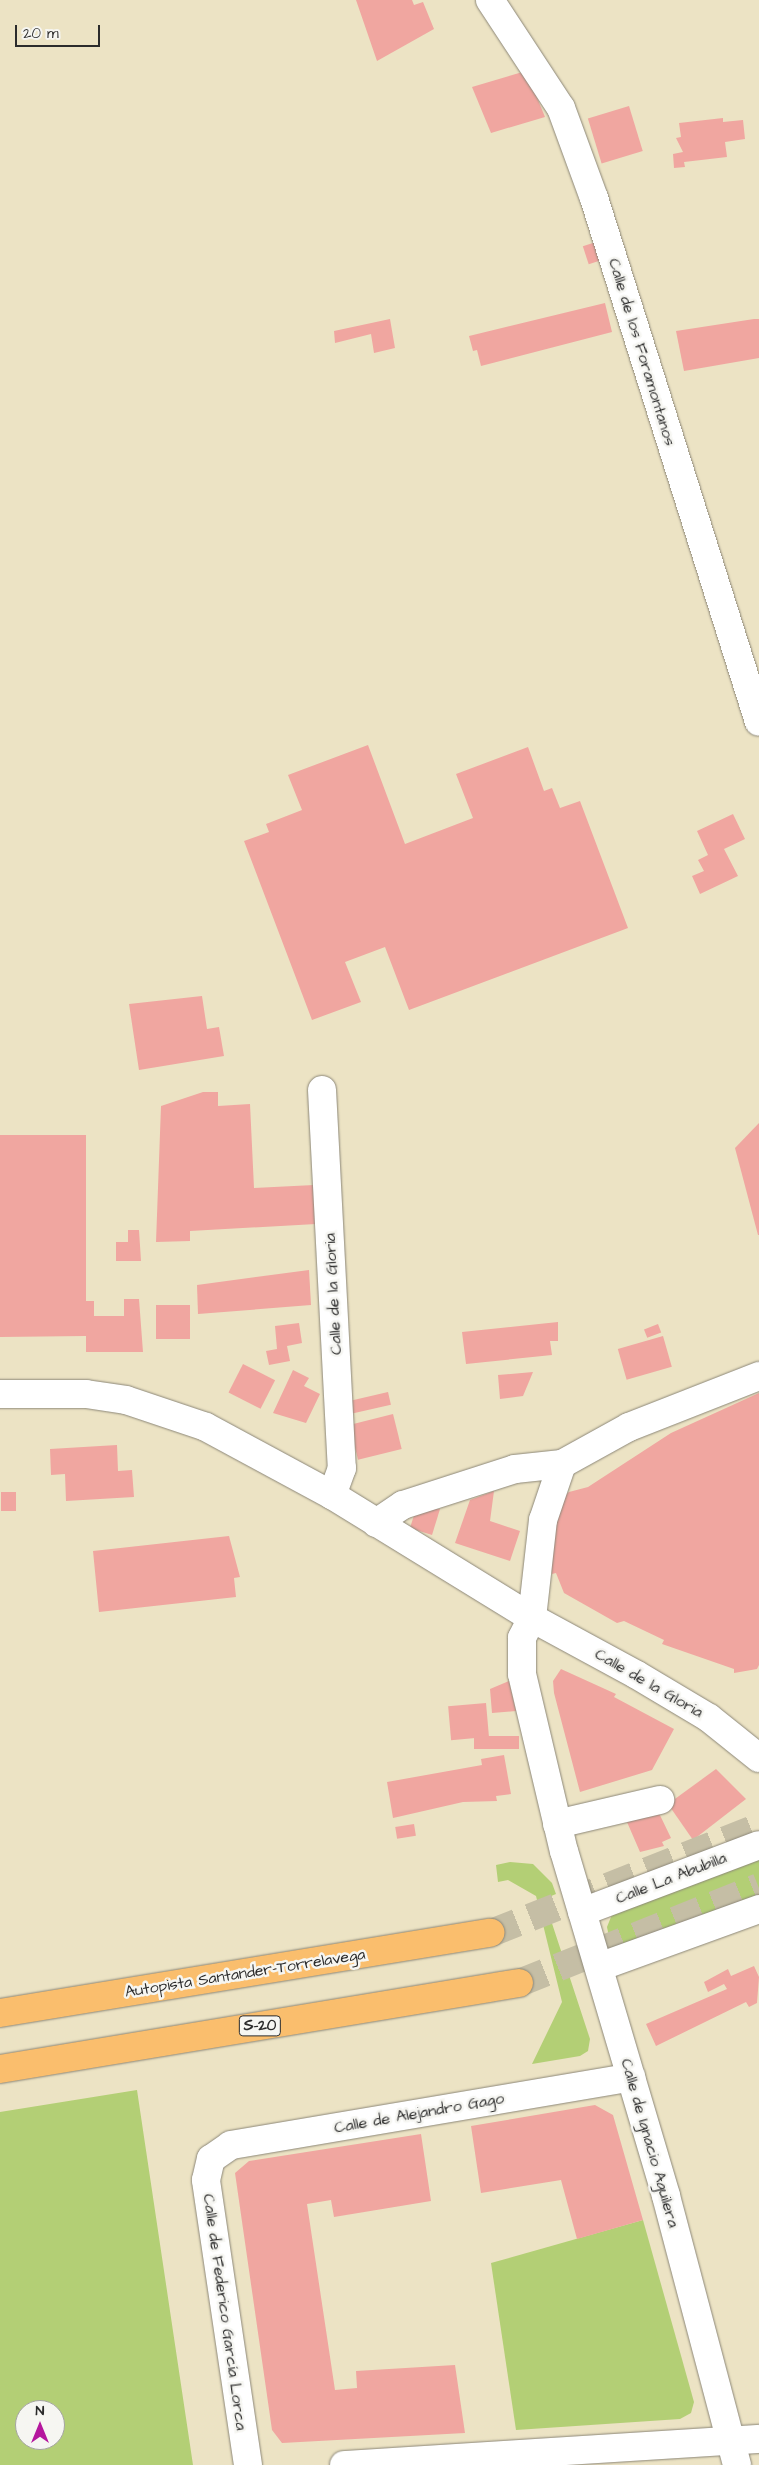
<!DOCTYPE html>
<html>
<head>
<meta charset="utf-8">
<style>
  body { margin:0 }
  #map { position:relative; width:759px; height:2465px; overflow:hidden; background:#ece3c4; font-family:"Architects Daughter",sans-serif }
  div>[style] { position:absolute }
  .green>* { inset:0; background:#b3cf75 }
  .building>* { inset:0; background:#f0a6a0; transform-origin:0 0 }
  .motorway-tunnel>* { height:28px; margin-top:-14px; transform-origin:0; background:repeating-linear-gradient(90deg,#c5bea5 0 28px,transparent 0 42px) }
  .roads { filter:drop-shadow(0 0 1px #8c8778) drop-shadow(0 0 1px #8c8778) }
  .minor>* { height:28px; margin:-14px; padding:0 14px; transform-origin:14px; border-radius:14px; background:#fff }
  .motorway>* { height:28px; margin:-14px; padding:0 14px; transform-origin:14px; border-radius:14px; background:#fabe6d }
  span { translate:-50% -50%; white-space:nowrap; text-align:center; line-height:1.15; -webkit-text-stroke:5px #f6f6f2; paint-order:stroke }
  .shield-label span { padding:1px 4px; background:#f6f6f2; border:1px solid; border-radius:4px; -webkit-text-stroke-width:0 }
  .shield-label { font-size:15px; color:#2b2b2b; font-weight:700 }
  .street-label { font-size:16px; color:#2b2b2b }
  .north { position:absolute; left:15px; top:2400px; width:50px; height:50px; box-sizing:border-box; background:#f6f6f2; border:1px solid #a5a5a2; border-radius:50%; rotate:0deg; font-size:14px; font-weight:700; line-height:20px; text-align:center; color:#2b2b2b }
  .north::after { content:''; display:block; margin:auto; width:18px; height:22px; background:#b5179e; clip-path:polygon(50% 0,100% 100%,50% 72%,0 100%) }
  .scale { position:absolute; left:15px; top:25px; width:85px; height:22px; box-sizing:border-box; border:2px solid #2b2b2b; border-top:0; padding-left:6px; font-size:15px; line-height:18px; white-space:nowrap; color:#2b2b2b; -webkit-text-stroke:4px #f6f6f2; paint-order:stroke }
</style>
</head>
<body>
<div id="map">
  <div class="green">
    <i style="clip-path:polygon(759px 1859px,759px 1900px,625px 1947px,609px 1937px,607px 1927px,613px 1912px)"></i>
    <i style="clip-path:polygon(510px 1862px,533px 1864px,552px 1883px,556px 1894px,544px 1899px,590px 2039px,588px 2051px,580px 2056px,532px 2064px,562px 2002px,536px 1896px,508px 1880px,498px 1882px,496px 1865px)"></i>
    <i style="clip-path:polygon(evenodd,137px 2090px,193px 2465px,0 2465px,0 2112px,137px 2090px,25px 2410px,55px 2410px,55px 2440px,25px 2440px,25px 2410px)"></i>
    <i style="clip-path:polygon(643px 2220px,694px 2402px,691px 2413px,680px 2419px,516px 2430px,491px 2263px)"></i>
  </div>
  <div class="building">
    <i style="clip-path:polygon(356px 0,412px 0,414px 5px,423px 2px,434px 29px,377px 61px)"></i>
    <i style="clip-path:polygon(526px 71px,545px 117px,491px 133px,472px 87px)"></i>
    <i style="left:629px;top:106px;width:47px;height:43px;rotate:73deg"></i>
    <i style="clip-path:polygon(723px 118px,723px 122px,743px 120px,745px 139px,725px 142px,727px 157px,684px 162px,685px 167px,674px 168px,673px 154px,683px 152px,676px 138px,681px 137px,679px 123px)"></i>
    <i style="left:599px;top:241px;width:19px;height:17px;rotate:72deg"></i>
    <i style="clip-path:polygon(605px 303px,612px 332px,481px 366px,477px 350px,473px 351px,469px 336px)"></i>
    <i style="clip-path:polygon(390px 319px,395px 348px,374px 353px,371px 334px,335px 343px,334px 331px)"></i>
    <i style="clip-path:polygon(754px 319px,759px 319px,759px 358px,684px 371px,676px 331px)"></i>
    <i style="clip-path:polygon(368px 745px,405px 844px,473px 818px,456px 774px,528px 747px,544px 791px,552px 788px,560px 808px,580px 801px,628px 928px,409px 1010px,385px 947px,345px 962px,361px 1002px,312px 1020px,244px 841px,269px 832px,266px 824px,302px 810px,288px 775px)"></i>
    <i style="clip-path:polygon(733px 814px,745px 839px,724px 849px,738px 876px,700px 894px,692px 876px,704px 871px,698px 860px,708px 855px,697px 831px)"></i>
    <i style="clip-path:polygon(202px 996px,207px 1029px,219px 1027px,224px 1056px,139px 1070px,129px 1004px)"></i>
    <i style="clip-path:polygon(203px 1092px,218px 1092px,218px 1106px,250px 1104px,254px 1188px,314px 1185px,316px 1224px,190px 1231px,190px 1241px,156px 1242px,161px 1106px)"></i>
    <i style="clip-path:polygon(759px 1123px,759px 1235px,758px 1235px,735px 1148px)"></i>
    <i style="clip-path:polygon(0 1135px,86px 1135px,86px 1301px,94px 1301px,94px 1316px,124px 1316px,124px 1299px,139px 1299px,143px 1352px,86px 1352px,86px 1336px,0 1337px)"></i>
    <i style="clip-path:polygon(128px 1230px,139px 1230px,141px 1261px,116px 1261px,116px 1242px,128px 1242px)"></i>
    <i style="clip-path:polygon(309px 1270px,311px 1305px,198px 1314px,197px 1285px)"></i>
    <i style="left:156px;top:1305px;width:34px;height:34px"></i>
    <i style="clip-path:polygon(558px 1322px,558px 1341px,550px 1341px,552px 1355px,466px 1364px,462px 1332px)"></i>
    <i style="clip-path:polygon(299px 1323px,302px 1343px,287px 1346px,290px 1361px,269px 1365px,266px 1351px,277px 1349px,275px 1326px)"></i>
    <i style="left:658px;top:1324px;width:9px;height:15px;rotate:69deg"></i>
    <i style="left:663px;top:1336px;width:32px;height:47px;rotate:74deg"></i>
    <i style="left:243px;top:1364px;width:36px;height:32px;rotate:27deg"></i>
    <i style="clip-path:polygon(293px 1370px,309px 1378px,304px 1386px,320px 1394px,306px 1423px,273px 1413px)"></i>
    <i style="clip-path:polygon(533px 1372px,523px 1396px,500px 1399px,498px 1375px)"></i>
    <i style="left:388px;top:1392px;width:13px;height:43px;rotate:77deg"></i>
    <i style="clip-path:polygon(759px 1393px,759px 1665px,757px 1669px,734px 1673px,734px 1669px,662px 1644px,664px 1640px,624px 1621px,617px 1623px,564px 1593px,556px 1573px,552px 1574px,547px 1532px,557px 1502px,569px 1492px,588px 1487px,671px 1433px)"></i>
    <i style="left:393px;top:1414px;width:36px;height:45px;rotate:76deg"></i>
    <i style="clip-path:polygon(117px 1445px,118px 1471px,132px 1470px,134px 1497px,66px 1501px,65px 1474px,51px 1475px,50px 1449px)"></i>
    <i style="clip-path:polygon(494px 1491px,490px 1521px,520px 1531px,510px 1561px,455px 1543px,470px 1500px)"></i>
    <i style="left:1px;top:1492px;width:15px;height:19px"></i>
    <i style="clip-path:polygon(416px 1509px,440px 1509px,432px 1535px,410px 1528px)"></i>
    <i style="clip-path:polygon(229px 1536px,240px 1577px,234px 1578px,236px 1597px,99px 1612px,93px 1551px)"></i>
    <i style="clip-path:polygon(561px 1669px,616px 1694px,614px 1697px,674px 1729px,652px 1770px,580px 1792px,554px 1693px,553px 1681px)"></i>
    <i style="clip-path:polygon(509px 1681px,516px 1711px,492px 1713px,490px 1689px)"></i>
    <i style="left:486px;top:1703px;width:34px;height:38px;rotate:85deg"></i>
    <i style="left:519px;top:1736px;width:13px;height:45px;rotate:90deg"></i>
    <i style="clip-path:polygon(504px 1755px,511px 1794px,496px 1796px,497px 1801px,463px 1802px,393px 1818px,387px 1782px,482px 1765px,481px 1759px)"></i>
    <i style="clip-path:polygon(716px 1769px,746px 1799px,693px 1840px,668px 1804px)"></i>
    <i style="clip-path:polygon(657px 1809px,671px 1838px,662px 1842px,664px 1846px,640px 1852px,627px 1822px)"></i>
    <i style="left:414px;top:1824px;width:12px;height:19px;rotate:81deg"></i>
    <i style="clip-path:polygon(754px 1966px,759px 1977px,757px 2003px,749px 2007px,746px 2002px,656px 2046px,646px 2024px,727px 1989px,724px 1984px,708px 1992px,704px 1982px,728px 1969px,731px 1976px)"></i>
    <i style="clip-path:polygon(595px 2105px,613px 2115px,643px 2220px,577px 2239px,561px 2180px,481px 2193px,471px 2126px)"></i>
    <i style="clip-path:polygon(421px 2134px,431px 2201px,334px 2217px,331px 2200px,307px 2204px,335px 2390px,357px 2388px,356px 2371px,455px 2365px,465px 2433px,282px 2443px,272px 2430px,235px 2173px,249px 2161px)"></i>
  </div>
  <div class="motorway-tunnel">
    <i style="left:491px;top:1933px;width:288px;rotate:-21.6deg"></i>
    <i style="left:519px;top:1983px;width:258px;rotate:-21.8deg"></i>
  </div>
  <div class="roads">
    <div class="minor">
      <i style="left:490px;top:0;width:129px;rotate:56.7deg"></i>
      <i style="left:561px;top:108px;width:96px;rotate:69.9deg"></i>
      <i style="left:594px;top:198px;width:549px;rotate:72.52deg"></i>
      <i style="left:322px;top:1090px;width:379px;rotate:87deg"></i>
      <i style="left:342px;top:1468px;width:29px;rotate:110deg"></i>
      <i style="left:0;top:1394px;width:86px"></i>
      <i style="left:86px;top:1394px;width:40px;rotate:8.5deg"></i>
      <i style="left:126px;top:1400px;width:84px;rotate:18.6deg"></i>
      <i style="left:206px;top:1427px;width:143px;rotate:28.4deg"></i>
      <i style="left:332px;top:1495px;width:235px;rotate:31.6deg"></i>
      <i style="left:532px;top:1618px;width:119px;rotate:28.5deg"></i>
      <i style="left:637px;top:1675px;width:84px;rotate:30.8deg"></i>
      <i style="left:709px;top:1718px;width:64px;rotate:38.7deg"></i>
      <i style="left:562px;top:1464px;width:59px;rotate:108.7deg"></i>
      <i style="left:543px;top:1520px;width:99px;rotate:96.4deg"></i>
      <i style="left:532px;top:1618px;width:22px;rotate:117deg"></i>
      <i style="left:522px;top:1638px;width:36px;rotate:90deg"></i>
      <i style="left:522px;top:1674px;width:182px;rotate:76.7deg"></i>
      <i style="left:564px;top:1851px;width:360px;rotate:73.5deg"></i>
      <i style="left:666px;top:2196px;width:278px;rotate:75.2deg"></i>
      <i style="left:376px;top:1523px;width:32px;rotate:-34deg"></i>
      <i style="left:403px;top:1505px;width:118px;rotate:-17.8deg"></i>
      <i style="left:515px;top:1469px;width:47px;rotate:-6.1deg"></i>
      <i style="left:562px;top:1464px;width:77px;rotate:-28.9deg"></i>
      <i style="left:629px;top:1427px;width:140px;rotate:-21.4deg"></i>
      <i style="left:557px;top:1824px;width:106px;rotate:-13.1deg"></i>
      <i style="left:582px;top:1912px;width:189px;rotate:-20.7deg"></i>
      <i style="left:599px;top:1967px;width:170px;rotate:-19.9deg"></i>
      <i style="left:248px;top:2465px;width:288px;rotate:-98.4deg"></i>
      <i style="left:206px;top:2180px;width:22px;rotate:-77deg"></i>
      <i style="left:211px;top:2159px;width:24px;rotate:-35deg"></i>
      <i style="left:231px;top:2145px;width:406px;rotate:-9.6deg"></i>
      <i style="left:344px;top:2465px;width:416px;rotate:-3.6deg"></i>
    </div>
    <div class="motorway">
      <i style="left:0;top:2013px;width:497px;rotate:-9.3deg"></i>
      <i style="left:0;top:2069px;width:526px;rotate:-9.41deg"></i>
    </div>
  </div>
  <div class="shield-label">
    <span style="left:260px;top:2026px">S-20</span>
  </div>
  <div class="street-label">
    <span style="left:642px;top:352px;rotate:73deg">Calle de los Foramontanos</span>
    <span style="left:333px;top:1294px;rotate:-93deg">Calle de la Gloria</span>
    <span style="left:649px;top:1683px;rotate:30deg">Calle de la Gloria</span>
    <span style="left:671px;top:1878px;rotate:-21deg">Calle La Abubilla</span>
    <span style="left:245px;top:1973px;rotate:-9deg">Autopista Santander-Torrelavega</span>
    <span style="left:419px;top:2113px;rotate:-10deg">Calle de Alejandro Gago</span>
    <span style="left:650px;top:2143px;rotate:74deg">Calle de Ignacio Aguilera</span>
    <span style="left:225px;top:2312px;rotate:82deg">Calle de Federico García Lorca</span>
  </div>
  <div class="north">N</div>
  <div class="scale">20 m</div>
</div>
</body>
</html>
